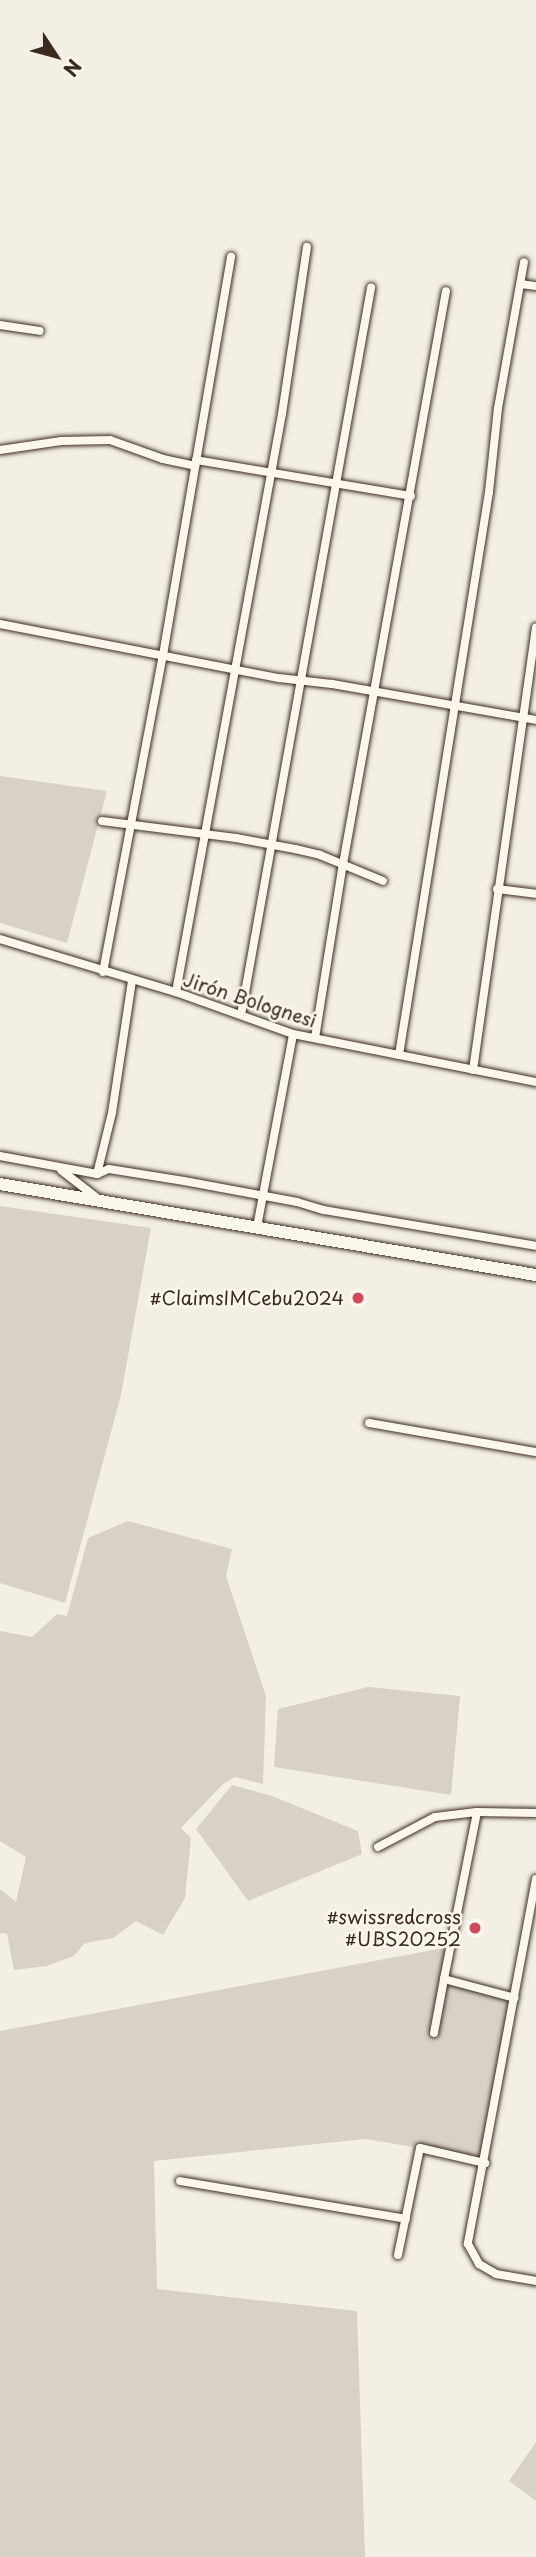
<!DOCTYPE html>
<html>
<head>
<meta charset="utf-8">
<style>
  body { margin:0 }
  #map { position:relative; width:536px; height:2557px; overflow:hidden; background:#f3efe4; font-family:"Playpen Sans",sans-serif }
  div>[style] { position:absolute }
  .green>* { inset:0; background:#d8d1c6 }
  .roads { filter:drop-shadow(0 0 2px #3b2a1e) drop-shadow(0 0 2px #3b2a1e) }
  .minor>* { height:8px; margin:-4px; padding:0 4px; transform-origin:4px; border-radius:4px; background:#fbf7ec }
  .trunk>* { height:12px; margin:-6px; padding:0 6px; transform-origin:6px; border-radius:6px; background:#fbf7ec }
  .dots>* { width:19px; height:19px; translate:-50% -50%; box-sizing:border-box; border:4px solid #fbf7ec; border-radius:50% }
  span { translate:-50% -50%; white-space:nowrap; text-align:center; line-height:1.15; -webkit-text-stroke:5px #fbf7ec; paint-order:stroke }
  .street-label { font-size:19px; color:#3b2a1e }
  .poi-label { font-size:19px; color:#3b2a1e }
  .right { translate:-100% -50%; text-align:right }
  .north { position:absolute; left:21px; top:21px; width:70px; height:70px; -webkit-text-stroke:5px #fbf7ec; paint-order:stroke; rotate:126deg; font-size:19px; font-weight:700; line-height:28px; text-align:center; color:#3b2a1e }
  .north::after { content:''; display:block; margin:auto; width:24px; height:32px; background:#3b2a1e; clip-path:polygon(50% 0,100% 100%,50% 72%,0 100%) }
</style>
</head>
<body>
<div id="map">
  <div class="green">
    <i style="clip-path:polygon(0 776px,107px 791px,67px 943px,0 923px)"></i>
    <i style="clip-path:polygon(0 1206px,151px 1228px,121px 1395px,65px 1603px,0 1583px)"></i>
    <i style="clip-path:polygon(128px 1521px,232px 1549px,226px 1576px,266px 1696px,263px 1784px,235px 1777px,223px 1784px,181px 1828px,191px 1838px,185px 1898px,163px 1935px,136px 1921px,113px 1938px,85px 1943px,74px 1956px,47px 1966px,14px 1970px,7px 1934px,0 1933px,0 1889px,16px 1902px,26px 1857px,0 1841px,0 1631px,32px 1637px,57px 1614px,67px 1616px,88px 1538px)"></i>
    <i style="clip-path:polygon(368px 1687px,460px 1696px,451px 1795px,274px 1767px,278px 1709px)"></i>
    <i style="clip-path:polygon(232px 1785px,272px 1796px,358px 1831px,362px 1854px,248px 1901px,196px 1829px)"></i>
    <i style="clip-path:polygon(449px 1947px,444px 1979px,512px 1997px,486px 2159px,365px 2139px,154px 2161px,157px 2289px,357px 2311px,365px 2557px,0 2557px,0 2031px)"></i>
    <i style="clip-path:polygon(536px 2442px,536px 2501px,509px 2481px)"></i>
  </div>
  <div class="roads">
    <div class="minor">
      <i style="left:521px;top:284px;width:15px;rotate:8deg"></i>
      <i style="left:0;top:325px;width:40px;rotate:8.5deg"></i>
      <i style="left:0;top:450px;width:62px;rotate:-8.4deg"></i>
      <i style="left:61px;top:441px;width:49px;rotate:-1.2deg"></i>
      <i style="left:110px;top:440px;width:56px;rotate:19.7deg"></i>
      <i style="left:163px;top:459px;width:33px;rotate:12deg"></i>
      <i style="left:196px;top:460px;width:218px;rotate:9.5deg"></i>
      <i style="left:0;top:624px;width:284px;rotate:11deg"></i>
      <i style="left:279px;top:678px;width:53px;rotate:6.5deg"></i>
      <i style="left:332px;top:684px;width:207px;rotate:10deg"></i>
      <i style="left:102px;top:821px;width:135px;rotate:7.2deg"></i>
      <i style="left:236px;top:838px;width:60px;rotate:10.6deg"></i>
      <i style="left:295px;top:849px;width:26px;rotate:13deg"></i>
      <i style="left:320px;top:855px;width:68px;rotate:22.4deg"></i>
      <i style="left:497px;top:889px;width:39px;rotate:7deg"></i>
      <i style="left:0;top:939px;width:184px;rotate:16.8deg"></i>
      <i style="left:176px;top:992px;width:124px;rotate:19.7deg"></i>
      <i style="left:293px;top:1034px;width:248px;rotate:11.2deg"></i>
      <i style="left:103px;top:972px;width:323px;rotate:-79.3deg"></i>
      <i style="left:163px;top:655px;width:404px;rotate:-80.3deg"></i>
      <i style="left:176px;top:992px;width:588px;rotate:-79.61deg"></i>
      <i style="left:282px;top:414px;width:169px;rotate:-81.5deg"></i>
      <i style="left:241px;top:1015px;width:739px;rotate:-79.86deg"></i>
      <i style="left:315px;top:1038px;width:176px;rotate:-80.9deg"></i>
      <i style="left:343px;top:864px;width:582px;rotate:-79.81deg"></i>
      <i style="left:399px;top:1055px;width:570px;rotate:-80.92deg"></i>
      <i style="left:489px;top:492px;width:84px;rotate:-83.9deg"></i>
      <i style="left:498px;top:408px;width:148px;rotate:-79.9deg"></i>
      <i style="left:473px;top:1070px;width:447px;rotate:-81.9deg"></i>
      <i style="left:0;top:1156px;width:99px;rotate:10.5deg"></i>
      <i style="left:97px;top:1174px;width:13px;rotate:-23deg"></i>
      <i style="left:109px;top:1169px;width:76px;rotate:9.1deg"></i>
      <i style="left:184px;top:1181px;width:115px;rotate:10.5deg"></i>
      <i style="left:297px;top:1202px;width:28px;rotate:17deg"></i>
      <i style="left:324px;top:1210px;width:215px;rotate:9.6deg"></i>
      <i style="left:61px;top:1170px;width:46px;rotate:37.9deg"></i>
      <i style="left:97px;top:1174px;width:63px;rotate:-76.2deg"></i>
      <i style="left:112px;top:1113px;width:134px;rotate:-81.4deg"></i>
      <i style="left:257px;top:1227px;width:196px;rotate:-79.4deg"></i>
      <i style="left:369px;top:1423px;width:169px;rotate:9.9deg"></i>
      <i style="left:378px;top:1847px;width:64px;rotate:-27.8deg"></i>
      <i style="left:435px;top:1817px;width:42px;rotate:-6.8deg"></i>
      <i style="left:536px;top:1879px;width:371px;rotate:100.6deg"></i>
      <i style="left:468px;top:2244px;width:23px;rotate:61deg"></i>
      <i style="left:479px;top:2264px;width:20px;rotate:30deg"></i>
      <i style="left:496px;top:2274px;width:41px;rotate:9.9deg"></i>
      <i style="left:444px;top:1979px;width:170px;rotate:-78.8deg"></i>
      <i style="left:477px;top:1812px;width:59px;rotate:1deg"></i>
      <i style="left:434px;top:2033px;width:55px;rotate:-79.5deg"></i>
      <i style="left:444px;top:1979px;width:73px;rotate:15deg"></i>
      <i style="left:180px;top:2181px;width:229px;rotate:9.5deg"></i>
      <i style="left:398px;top:2255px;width:109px;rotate:-78.4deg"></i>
      <i style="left:420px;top:2148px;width:67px;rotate:13deg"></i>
    </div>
    <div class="trunk">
      <i style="left:0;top:1184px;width:544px;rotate:9.64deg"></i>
    </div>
  </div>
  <div class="dots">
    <i style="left:358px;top:1298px;background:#d1495b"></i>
    <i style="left:475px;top:1928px;background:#d1495b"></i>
  </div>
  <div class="street-label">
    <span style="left:250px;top:1000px;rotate:18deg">Jirón Bolognesi</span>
  </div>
  <div class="poi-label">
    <span class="right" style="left:344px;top:1298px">#ClaimsIMCebu2024</span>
    <span class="right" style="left:461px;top:1928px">#swissredcross<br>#UBS20252</span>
  </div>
  <div class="north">N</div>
</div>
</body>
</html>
